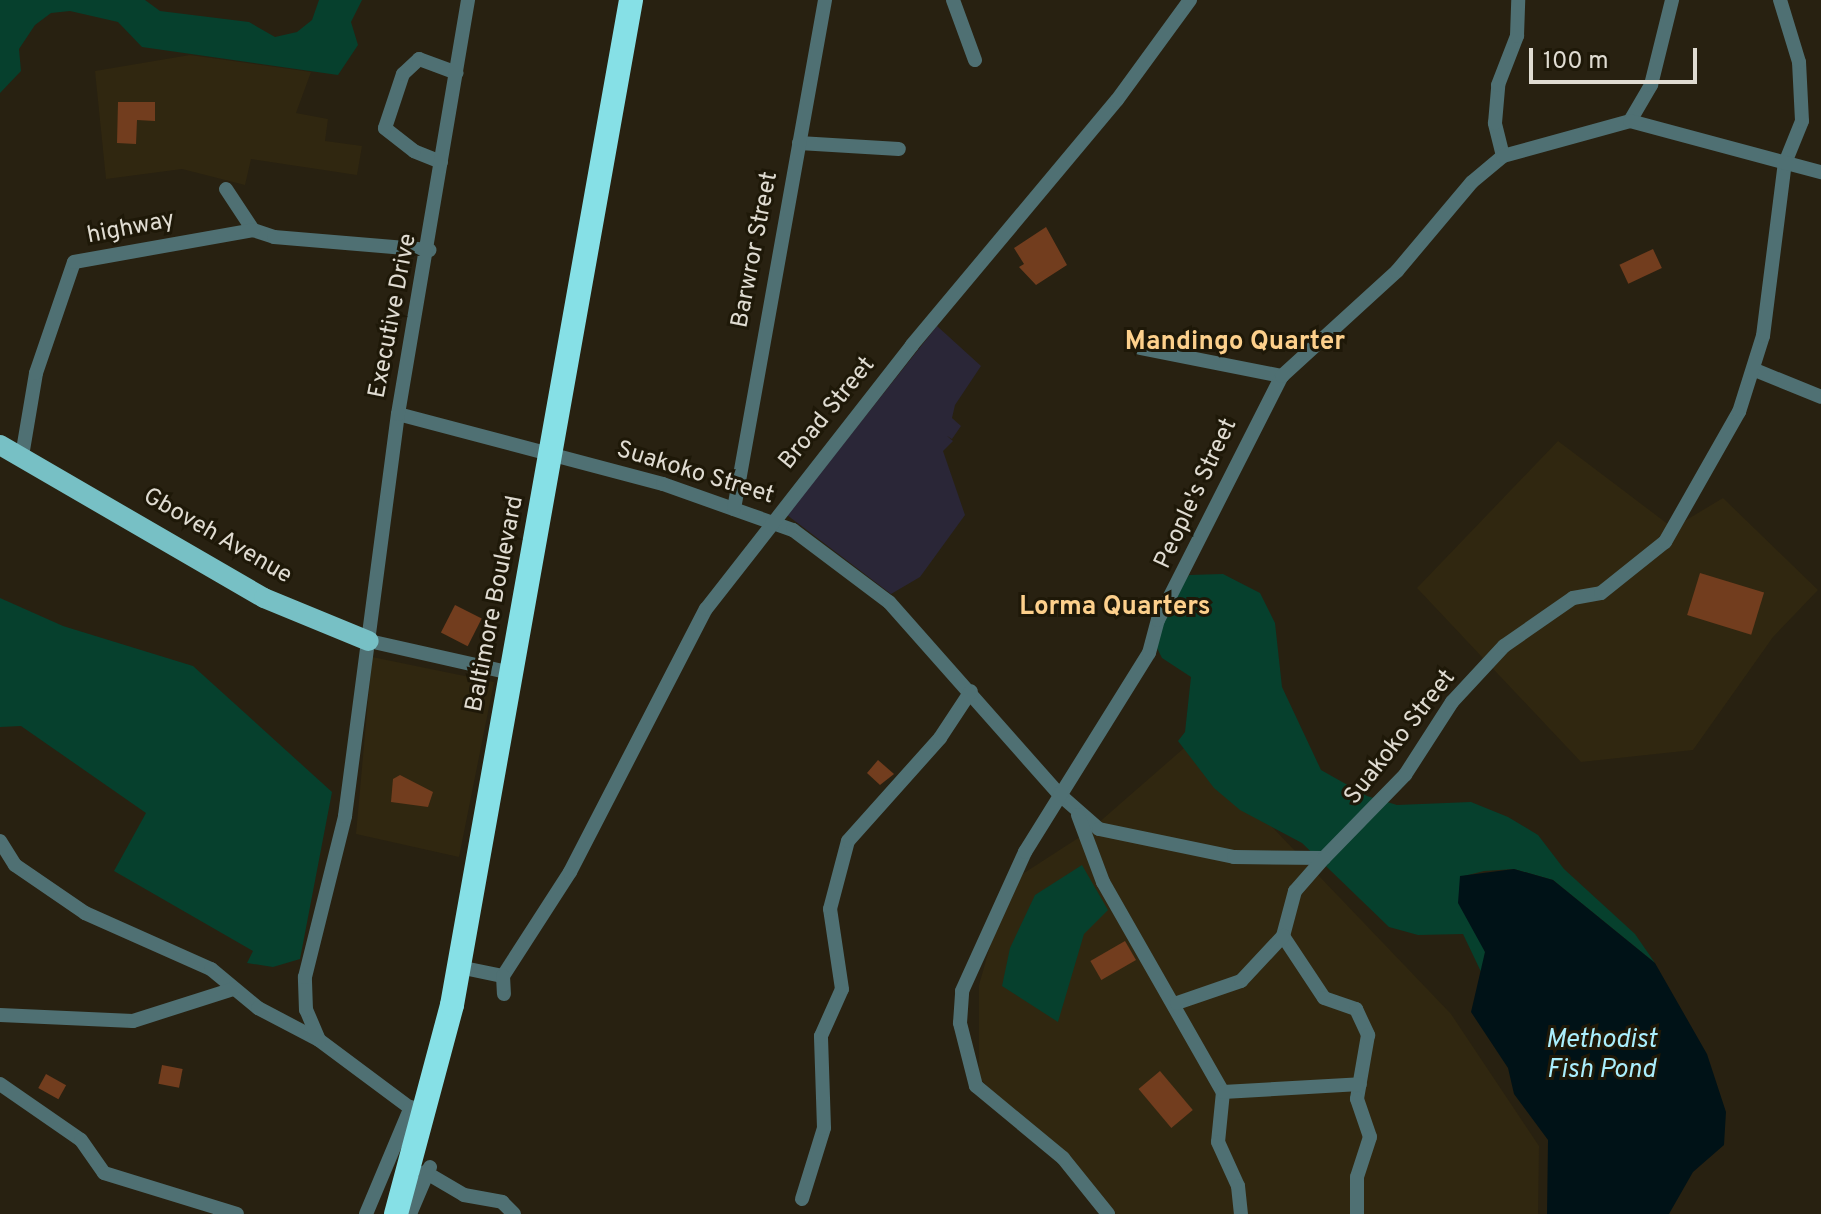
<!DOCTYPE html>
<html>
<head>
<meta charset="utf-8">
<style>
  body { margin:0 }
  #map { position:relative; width:1821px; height:1214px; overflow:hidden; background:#282111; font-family:Overpass,sans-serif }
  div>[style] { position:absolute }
  .commercial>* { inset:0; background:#2a2637 }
  .built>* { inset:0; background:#302710 }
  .green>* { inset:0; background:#06402d }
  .water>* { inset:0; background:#001217 }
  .building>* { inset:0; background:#723d1e; transform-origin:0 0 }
  .street>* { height:14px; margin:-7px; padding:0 7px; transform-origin:7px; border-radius:7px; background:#4f7073 }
  .primary>* { height:20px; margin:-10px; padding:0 10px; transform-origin:10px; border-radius:10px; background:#77c0c5 }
  .highway>* { height:24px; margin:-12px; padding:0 12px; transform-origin:12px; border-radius:12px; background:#86e0e6 }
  span { translate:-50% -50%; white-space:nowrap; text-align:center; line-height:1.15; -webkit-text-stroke:6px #1e1808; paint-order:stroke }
  .street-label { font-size:24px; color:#e0dcd2 }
  .neighbourhood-label { font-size:26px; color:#fdd08c; font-weight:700 }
  .water-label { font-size:26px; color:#aaeefc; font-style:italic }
  .scale { position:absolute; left:1529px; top:48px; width:168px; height:36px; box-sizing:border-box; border:4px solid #e0dcd2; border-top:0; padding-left:10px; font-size:24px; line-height:28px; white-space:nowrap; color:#e0dcd2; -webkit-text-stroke:6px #1e1808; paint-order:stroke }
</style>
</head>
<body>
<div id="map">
  <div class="commercial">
    <i style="clip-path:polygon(937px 326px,981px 366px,955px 405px,952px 418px,961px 426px,952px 439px,947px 436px,953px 441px,943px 451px,965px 515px,920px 577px,891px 594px,787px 515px)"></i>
  </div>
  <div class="built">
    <i style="clip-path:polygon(190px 55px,311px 72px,296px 113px,328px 119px,325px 141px,362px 146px,357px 175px,251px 159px,245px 185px,182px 169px,106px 179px,95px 71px)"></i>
    <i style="clip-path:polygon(1558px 441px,1673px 528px,1723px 498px,1818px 590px,1773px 637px,1693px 750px,1581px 762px,1417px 588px)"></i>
    <i style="clip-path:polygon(372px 657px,494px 682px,459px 857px,356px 834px)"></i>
    <i style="clip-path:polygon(1191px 742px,1451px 1014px,1539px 1146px,1538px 1214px,1108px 1214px,1078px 1175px,979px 1078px,979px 985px,996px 925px,1021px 875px,1089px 831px)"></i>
  </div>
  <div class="green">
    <i style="clip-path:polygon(0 0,145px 0,160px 11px,249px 22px,275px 37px,297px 32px,312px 20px,319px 0,362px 0,351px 22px,358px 45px,338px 75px,142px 47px,118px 22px,70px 11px,51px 13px,35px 25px,19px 49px,21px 71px,0 93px)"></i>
    <i style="clip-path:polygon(1223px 574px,1260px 593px,1275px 623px,1282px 687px,1321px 770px,1367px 796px,1397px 805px,1471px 802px,1508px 817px,1538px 835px,1564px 869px,1635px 934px,1655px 963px,1553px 880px,1514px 869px,1484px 871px,1460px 877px,1485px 952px,1483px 976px,1463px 934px,1418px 935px,1389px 927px,1302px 843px,1240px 810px,1214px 788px,1178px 741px,1185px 732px,1191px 677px,1162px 658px,1155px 644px,1159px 620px,1189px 575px)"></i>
    <i style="clip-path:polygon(0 598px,63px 626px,193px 666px,332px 792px,300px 959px,273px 967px,247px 963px,253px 951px,114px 871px,146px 813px,21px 726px,0 727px)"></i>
    <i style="clip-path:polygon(1082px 865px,1108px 910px,1084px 934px,1058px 1022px,1002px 986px,1010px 948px,1035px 895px)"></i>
  </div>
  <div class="water">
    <i style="clip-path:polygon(1514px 869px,1553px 880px,1655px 963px,1707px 1054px,1726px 1112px,1724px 1145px,1693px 1172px,1669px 1214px,1547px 1214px,1548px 1140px,1514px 1094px,1508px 1068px,1471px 1012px,1485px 952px,1458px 903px,1460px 876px)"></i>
  </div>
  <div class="building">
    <i style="clip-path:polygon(118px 102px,155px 102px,155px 121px,137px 120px,136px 144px,117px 143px)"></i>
    <i style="clip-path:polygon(1046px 227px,1067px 265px,1036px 285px,1019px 267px,1024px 264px,1014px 248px)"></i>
    <i style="left:1653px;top:249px;width:21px;height:37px;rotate:65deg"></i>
    <i style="left:1700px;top:573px;width:67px;height:44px;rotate:17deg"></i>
    <i style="left:455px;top:605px;width:30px;height:31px;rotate:27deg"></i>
    <i style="clip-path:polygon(878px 760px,894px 774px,880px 785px,867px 773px)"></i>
    <i style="clip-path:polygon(400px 775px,433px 792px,428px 807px,391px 802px,393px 779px)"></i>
    <i style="left:1125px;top:941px;width:22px;height:40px;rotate:60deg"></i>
    <i style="left:162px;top:1065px;width:21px;height:19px;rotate:11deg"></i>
    <i style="left:1160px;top:1071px;width:51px;height:28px;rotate:50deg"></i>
    <i style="left:46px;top:1074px;width:23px;height:16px;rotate:29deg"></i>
  </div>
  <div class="street">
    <i style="left:953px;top:0;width:64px;rotate:69.9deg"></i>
    <i style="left:1630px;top:121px;width:42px;rotate:-59.7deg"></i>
    <i style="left:1651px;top:85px;width:88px;rotate:-76.1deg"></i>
    <i style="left:799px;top:143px;width:100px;rotate:3.4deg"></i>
    <i style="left:1503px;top:156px;width:34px;rotate:-104deg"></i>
    <i style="left:1495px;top:123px;width:38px;rotate:-85deg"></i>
    <i style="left:1498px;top:85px;width:53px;rotate:-68.8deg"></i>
    <i style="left:1517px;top:36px;width:36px;rotate:-88deg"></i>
    <i style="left:441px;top:162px;width:29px;rotate:-158deg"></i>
    <i style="left:414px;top:151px;width:37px;rotate:-142deg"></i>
    <i style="left:385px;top:128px;width:57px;rotate:-71.6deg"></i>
    <i style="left:403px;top:74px;width:22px;rotate:-43deg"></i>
    <i style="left:419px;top:59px;width:40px;rotate:20.2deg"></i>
    <i style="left:226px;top:189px;width:49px;rotate:56.6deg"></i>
    <i style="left:253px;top:230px;width:22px;rotate:18deg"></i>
    <i style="left:274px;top:237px;width:156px;rotate:4.8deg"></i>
    <i style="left:1140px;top:348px;width:145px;rotate:11.2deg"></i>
    <i style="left:1755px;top:370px;width:71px;rotate:22.2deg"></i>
    <i style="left:398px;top:414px;width:274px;rotate:14.8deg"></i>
    <i style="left:663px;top:484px;width:138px;rotate:19.5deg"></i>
    <i style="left:793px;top:530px;width:120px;rotate:36.9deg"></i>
    <i style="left:889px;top:602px;width:256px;rotate:48.5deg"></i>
    <i style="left:1059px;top:794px;width:53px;rotate:41.2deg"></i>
    <i style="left:1099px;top:829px;width:138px;rotate:11.7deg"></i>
    <i style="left:1234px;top:857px;width:90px;rotate:0.6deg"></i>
    <i style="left:1324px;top:858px;width:116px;rotate:-45.7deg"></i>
    <i style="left:1405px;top:775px;width:87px;rotate:-57.2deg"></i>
    <i style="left:1452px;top:702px;width:76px;rotate:-47.1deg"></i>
    <i style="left:1504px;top:646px;width:84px;rotate:-34.8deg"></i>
    <i style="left:1573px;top:598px;width:28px;rotate:-10deg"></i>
    <i style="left:1601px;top:593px;width:82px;rotate:-38.6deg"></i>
    <i style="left:1665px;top:542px;width:150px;rotate:-60.4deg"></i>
    <i style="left:1739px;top:412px;width:80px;rotate:-72.5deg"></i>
    <i style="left:1763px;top:336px;width:174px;rotate:-82.8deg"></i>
    <i style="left:1785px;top:163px;width:45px;rotate:-68deg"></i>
    <i style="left:1802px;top:121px;width:59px;rotate:-92.9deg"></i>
    <i style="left:1799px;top:62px;width:65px;rotate:-107deg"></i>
    <i style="left:22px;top:456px;width:84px;rotate:-80.4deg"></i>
    <i style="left:36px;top:373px;width:117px;rotate:-71.1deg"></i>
    <i style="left:74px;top:262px;width:182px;rotate:-10.1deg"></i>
    <i style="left:734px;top:509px;width:517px;rotate:-79.86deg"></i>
    <i style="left:369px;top:641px;width:146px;rotate:12.7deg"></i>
    <i style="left:1078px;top:815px;width:72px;rotate:69.5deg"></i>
    <i style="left:1103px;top:882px;width:242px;rotate:60.3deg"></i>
    <i style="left:1223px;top:1092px;width:50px;rotate:95.7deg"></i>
    <i style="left:1218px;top:1142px;width:48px;rotate:65.6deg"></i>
    <i style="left:1238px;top:1186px;width:28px;rotate:84deg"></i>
    <i style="left:0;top:841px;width:28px;rotate:58deg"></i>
    <i style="left:15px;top:865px;width:85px;rotate:34.4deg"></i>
    <i style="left:85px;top:913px;width:138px;rotate:24deg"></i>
    <i style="left:211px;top:969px;width:61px;rotate:39.7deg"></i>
    <i style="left:258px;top:1008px;width:67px;rotate:27.7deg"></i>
    <i style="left:1324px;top:858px;width:44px;rotate:131.3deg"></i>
    <i style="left:1295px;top:891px;width:47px;rotate:104.9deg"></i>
    <i style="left:1283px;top:936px;width:74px;rotate:56.5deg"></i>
    <i style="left:1324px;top:998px;width:34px;rotate:19deg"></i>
    <i style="left:1356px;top:1009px;width:29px;rotate:65deg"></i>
    <i style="left:1368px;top:1035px;width:65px;rotate:99.8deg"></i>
    <i style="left:1357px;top:1099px;width:40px;rotate:71.1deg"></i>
    <i style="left:1370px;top:1137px;width:42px;rotate:108deg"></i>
    <i style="left:1357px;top:1177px;width:37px;rotate:90deg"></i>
    <i style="left:459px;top:967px;width:45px;rotate:11.6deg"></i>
    <i style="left:503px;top:976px;width:124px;rotate:-57.2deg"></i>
    <i style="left:570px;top:872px;width:296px;rotate:-62.7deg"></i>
    <i style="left:706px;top:609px;width:335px;rotate:-52deg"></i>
    <i style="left:912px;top:345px;width:319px;rotate:-50.1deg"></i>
    <i style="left:1117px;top:100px;width:124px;rotate:-53.9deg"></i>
    <i style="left:503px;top:976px;width:18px;rotate:87deg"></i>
    <i style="left:1177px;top:1003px;width:68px;rotate:-19deg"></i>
    <i style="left:1241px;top:981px;width:62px;rotate:-47deg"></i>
    <i style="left:0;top:1015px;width:133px;rotate:2.6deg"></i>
    <i style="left:133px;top:1021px;width:105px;rotate:-17.7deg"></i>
    <i style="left:0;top:1084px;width:98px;rotate:34.7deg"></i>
    <i style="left:81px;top:1140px;width:40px;rotate:55.1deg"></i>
    <i style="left:104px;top:1173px;width:139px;rotate:17.1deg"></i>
    <i style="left:1223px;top:1092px;width:137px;rotate:-3.3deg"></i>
    <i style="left:421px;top:1116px;width:127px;rotate:-143.3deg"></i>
    <i style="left:319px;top:1040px;width:33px;rotate:-113deg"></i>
    <i style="left:306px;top:1010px;width:33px;rotate:-92deg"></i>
    <i style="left:305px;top:977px;width:166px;rotate:-76deg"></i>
    <i style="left:345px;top:816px;width:405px;rotate:-82.5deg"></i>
    <i style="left:398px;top:414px;width:420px;rotate:-80.4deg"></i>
    <i style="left:425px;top:1172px;width:45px;rotate:30.5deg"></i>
    <i style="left:464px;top:1195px;width:39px;rotate:10deg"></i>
    <i style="left:502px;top:1202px;width:17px;rotate:45deg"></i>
    <i style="left:802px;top:1199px;width:74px;rotate:-72.8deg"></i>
    <i style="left:824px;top:1128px;width:92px;rotate:-91.9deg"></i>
    <i style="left:821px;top:1036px;width:51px;rotate:-65.9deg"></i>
    <i style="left:842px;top:989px;width:81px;rotate:-98.5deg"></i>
    <i style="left:830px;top:909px;width:70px;rotate:-75.2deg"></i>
    <i style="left:848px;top:841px;width:138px;rotate:-48.2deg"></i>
    <i style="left:940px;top:738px;width:56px;rotate:-56.6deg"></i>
    <i style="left:366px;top:1214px;width:116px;rotate:-67.2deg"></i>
    <i style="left:410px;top:1214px;width:51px;rotate:-66.9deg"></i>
    <i style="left:1108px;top:1214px;width:72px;rotate:-128.8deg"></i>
    <i style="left:1063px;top:1158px;width:113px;rotate:-140.4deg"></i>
    <i style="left:976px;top:1086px;width:65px;rotate:-104.3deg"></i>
    <i style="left:960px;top:1023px;width:32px;rotate:-86deg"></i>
    <i style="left:962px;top:991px;width:153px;rotate:-65.6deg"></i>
    <i style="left:1025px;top:852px;width:234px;rotate:-58.1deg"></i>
    <i style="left:1149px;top:653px;width:34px;rotate:-75deg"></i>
    <i style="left:1158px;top:620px;width:274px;rotate:-63.1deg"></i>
    <i style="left:1282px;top:376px;width:156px;rotate:-42.4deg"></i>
    <i style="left:1397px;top:271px;width:116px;rotate:-49.9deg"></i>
    <i style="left:1472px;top:182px;width:40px;rotate:-40deg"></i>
    <i style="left:1503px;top:156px;width:132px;rotate:-15.4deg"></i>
    <i style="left:1630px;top:121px;width:198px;rotate:15deg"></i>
  </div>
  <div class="primary">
    <i style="left:0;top:445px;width:305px;rotate:30.1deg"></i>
    <i style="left:264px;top:598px;width:113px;rotate:22.3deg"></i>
  </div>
  <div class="highway">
    <i style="left:396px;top:1214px;width:216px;rotate:-75deg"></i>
    <i style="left:452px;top:1005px;width:1021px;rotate:-79.9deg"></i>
  </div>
  <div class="street-label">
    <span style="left:131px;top:229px;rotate:-11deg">highway</span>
    <span style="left:756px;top:250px;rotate:-79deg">Barwror Street</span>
    <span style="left:394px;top:316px;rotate:-79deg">Executive Drive</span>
    <span style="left:828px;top:414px;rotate:-51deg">Broad Street</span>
    <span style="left:695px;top:474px;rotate:17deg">Suakoko Street</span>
    <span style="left:1197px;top:494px;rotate:-65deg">People's Street</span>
    <span style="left:217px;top:537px;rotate:30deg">Gboveh Avenue</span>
    <span style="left:496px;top:604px;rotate:-79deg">Baltimore Boulevard</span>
    <span style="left:1401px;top:738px;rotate:-52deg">Suakoko Street</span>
  </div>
  <div class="neighbourhood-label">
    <span style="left:1235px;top:343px">Mandingo Quarter</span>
    <span style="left:1115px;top:608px">Lorma Quarters</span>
  </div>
  <div class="water-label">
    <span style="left:1601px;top:1056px">Methodist<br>Fish Pond</span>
  </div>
  <div class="scale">100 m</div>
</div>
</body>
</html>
